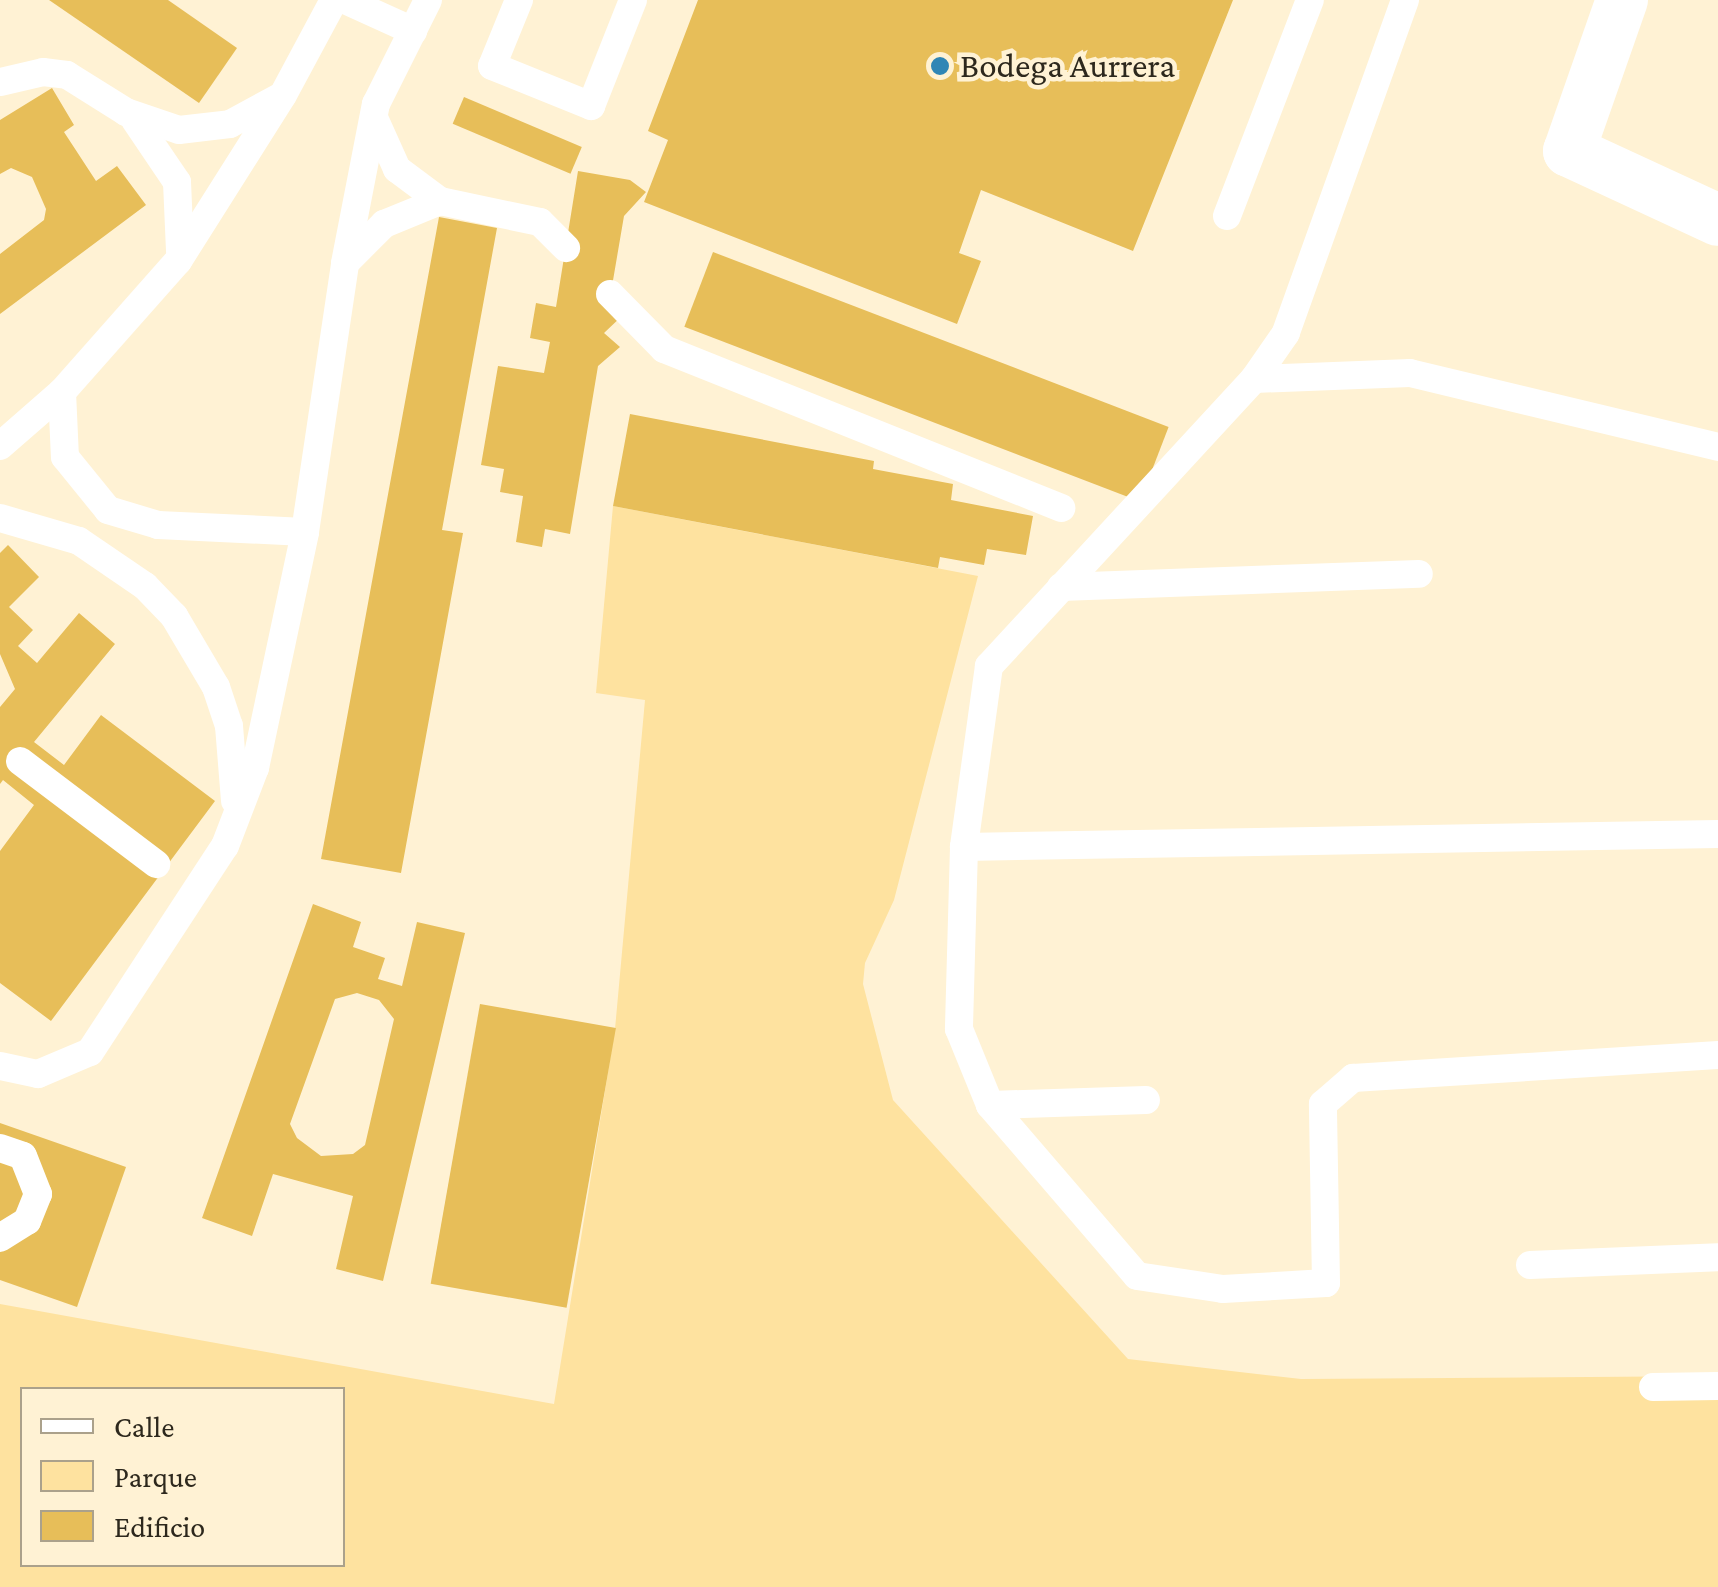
<!DOCTYPE html>
<html>
<head>
<meta charset="utf-8">
<style>
  body { margin:0 }
  #map { position:relative; width:1718px; height:1587px; overflow:hidden; background:#fff2d4; font-family:"Crimson Pro",serif }
  div>[style] { position:absolute }
  .green>* { inset:0; background:#fee29f }
  .building>* { inset:0; background:#e7be59; transform-origin:0 0 }
  .service>* { height:28px; margin:-14px; padding:0 14px; transform-origin:14px; border-radius:14px; background:#fff }
  .minor>* { height:52px; margin:-26px; padding:0 26px; transform-origin:26px; border-radius:26px; background:#fff }
  .dots>* { width:28px; height:28px; translate:-50% -50%; box-sizing:border-box; border:5px solid #fff2d4; border-radius:50% }
  span { translate:-50% -50%; white-space:nowrap; text-align:center; line-height:1.15; -webkit-text-stroke:9px #fff2d4; paint-order:stroke }
  .poi-label { font-size:35px; color:#2d281d }
  .left { translate:0 -50%; text-align:left }
  .legend { position:absolute; left:20px; top:1387px; width:325px; height:180px; box-sizing:border-box; background:#fff2d4; border:2px solid #aba18b; margin:0; padding:12px 18px; list-style:none; font-size:30px; color:#2d281d }
  .legend li { display:flex; align-items:center; gap:20px; height:50px }
  .legend b { width:50px; border:2px solid #aba18b }
</style>
</head>
<body>
<div id="map">
  <div class="green">
    <i style="clip-path:polygon(evenodd,613px 506px,978px 576px,894px 900px,865px 963px,863px 984px,893px 1100px,1128px 1359px,1301px 1379px,1718px 1376px,1718px 1587px,0 1587px,0 1304px,554px 1404px,615px 1029px,645px 700px,596px 693px,613px 506px,22px 1390px,342px 1390px,342px 1564px,22px 1564px,22px 1390px)"></i>
  </div>
  <div class="building">
    <i style="clip-path:polygon(49px 0,168px 0,237px 48px,199px 103px)"></i>
    <i style="clip-path:polygon(698px 0,1233px 0,1133px 251px,981px 190px,959px 253px,981px 261px,957px 324px,644px 202px,668px 140px,648px 131px)"></i>
    <i style="clip-path:polygon(52px 88px,74px 125px,64px 132px,96px 181px,117px 166px,146px 205px,0 314px,0 254px,44px 220px,46px 209px,32px 177px,11px 168px,0 174px,0 120px)"></i>
    <i style="left:464px;top:97px;width:128px;height:29px;rotate:23deg"></i>
    <i style="clip-path:polygon(578px 171px,630px 180px,646px 192px,624px 216px,610px 298px,623px 315px,604px 333px,620px 347px,598px 366px,570px 534px,545px 529px,542px 547px,516px 542px,523px 496px,500px 492px,504px 469px,481px 465px,498px 366px,544px 373px,550px 342px,530px 338px,536px 303px,556px 307px)"></i>
    <i style="clip-path:polygon(439px 217px,497px 228px,442px 530px,463px 533px,401px 873px,321px 859px)"></i>
    <i style="left:713px;top:252px;width:488px;height:80px;rotate:21deg"></i>
    <i style="clip-path:polygon(630px 414px,874px 461px,873px 469px,953px 484px,951px 500px,1033px 516px,1026px 555px,987px 549px,984px 565px,940px 557px,938px 568px,613px 506px)"></i>
    <i style="clip-path:polygon(8px 545px,39px 577px,9px 607px,33px 630px,18px 646px,37px 663px,79px 613px,115px 644px,34px 742px,64px 765px,101px 715px,215px 801px,51px 1021px,0 983px,0 851px,34px 805px,3px 780px,0 784px,0 707px,15px 689px,0 654px,0 553px)"></i>
    <i style="clip-path:polygon(evenodd,313px 904px,361px 922px,353px 947px,385px 958px,378px 979px,402px 986px,417px 922px,465px 933px,383px 1281px,336px 1269px,353px 1196px,273px 1174px,252px 1236px,202px 1218px,313px 904px,357px 993px,379px 1000px,394px 1019px,365px 1145px,353px 1154px,321px 1156px,297px 1138px,290px 1124px,335px 999px,357px 993px)"></i>
    <i style="left:480px;top:1004px;width:138px;height:284px;rotate:10deg"></i>
    <i style="clip-path:polygon(0 1123px,126px 1167px,77px 1307px,0 1280px)"></i>
  </div>
  <div class="service">
    <i style="left:345px;top:0;width:75px;rotate:24.5deg"></i>
    <i style="left:519px;top:0;width:71px;rotate:112.2deg"></i>
    <i style="left:492px;top:66px;width:107px;rotate:22deg"></i>
    <i style="left:591px;top:106px;width:114px;rotate:-68.4deg"></i>
    <i style="left:1405px;top:0;width:354px;rotate:109.7deg"></i>
    <i style="left:1286px;top:333px;width:56px;rotate:124.8deg"></i>
    <i style="left:1254px;top:379px;width:391px;rotate:132.7deg"></i>
    <i style="left:989px;top:666px;width:183px;rotate:97.9deg"></i>
    <i style="left:964px;top:847px;width:182px;rotate:91.6deg"></i>
    <i style="left:959px;top:1029px;width:82px;rotate:67.8deg"></i>
    <i style="left:990px;top:1105px;width:225px;rotate:49.3deg"></i>
    <i style="left:1137px;top:1276px;width:87px;rotate:8.6deg"></i>
    <i style="left:1223px;top:1289px;width:103px;rotate:-3.3deg"></i>
    <i style="left:1326px;top:1283px;width:179px;rotate:-91deg"></i>
    <i style="left:1323px;top:1104px;width:40px;rotate:-41deg"></i>
    <i style="left:1353px;top:1078px;width:366px;rotate:-3.6deg"></i>
    <i style="left:0;top:82px;width:44px;rotate:-13.1deg"></i>
    <i style="left:43px;top:72px;width:24px;rotate:7deg"></i>
    <i style="left:67px;top:75px;width:70px;rotate:32.1deg"></i>
    <i style="left:126px;top:112px;width:56px;rotate:18.8deg"></i>
    <i style="left:179px;top:130px;width:51px;rotate:-6.7deg"></i>
    <i style="left:230px;top:124px;width:55px;rotate:-28.4deg"></i>
    <i style="left:135px;top:120px;width:75px;rotate:55.9deg"></i>
    <i style="left:177px;top:182px;width:70px;rotate:87.5deg"></i>
    <i style="left:375px;top:120px;width:54px;rotate:65.8deg"></i>
    <i style="left:397px;top:169px;width:54px;rotate:36.7deg"></i>
    <i style="left:1227px;top:216px;width:231px;rotate:-69deg"></i>
    <i style="left:346px;top:262px;width:54px;rotate:-45deg"></i>
    <i style="left:384px;top:224px;width:61px;rotate:-22.3deg"></i>
    <i style="left:440px;top:201px;width:102px;rotate:11.9deg"></i>
    <i style="left:540px;top:222px;width:37px;rotate:45deg"></i>
    <i style="left:610px;top:294px;width:77px;rotate:45.5deg"></i>
    <i style="left:664px;top:349px;width:428px;rotate:21.8deg"></i>
    <i style="left:1254px;top:379px;width:156px;rotate:-2.2deg"></i>
    <i style="left:1410px;top:373px;width:317px;rotate:13.5deg"></i>
    <i style="left:62px;top:392px;width:65px;rotate:87.4deg"></i>
    <i style="left:65px;top:457px;width:68px;rotate:50.9deg"></i>
    <i style="left:108px;top:510px;width:52px;rotate:16.7deg"></i>
    <i style="left:158px;top:525px;width:147px;rotate:2.7deg"></i>
    <i style="left:0;top:446px;width:82px;rotate:-41.1deg"></i>
    <i style="left:62px;top:392px;width:175px;rotate:-48.5deg"></i>
    <i style="left:178px;top:261px;width:196px;rotate:-57.7deg"></i>
    <i style="left:283px;top:95px;width:108px;rotate:-61.8deg"></i>
    <i style="left:0;top:518px;width:82px;rotate:16.2deg"></i>
    <i style="left:79px;top:541px;width:80px;rotate:34.3deg"></i>
    <i style="left:145px;top:586px;width:42px;rotate:46deg"></i>
    <i style="left:174px;top:616px;width:82px;rotate:59.4deg"></i>
    <i style="left:216px;top:687px;width:41px;rotate:71.6deg"></i>
    <i style="left:229px;top:726px;width:75px;rotate:85.4deg"></i>
    <i style="left:1061px;top:587px;width:358px;rotate:-2.1deg"></i>
    <i style="left:20px;top:761px;width:171px;rotate:37.1deg"></i>
    <i style="left:964px;top:847px;width:754px;rotate:-0.99deg"></i>
    <i style="left:0;top:1066px;width:39px;rotate:12deg"></i>
    <i style="left:38px;top:1074px;width:56px;rotate:-22.9deg"></i>
    <i style="left:90px;top:1052px;width:246px;rotate:-56.8deg"></i>
    <i style="left:225px;top:846px;width:84px;rotate:-69deg"></i>
    <i style="left:255px;top:768px;width:241px;rotate:-78deg"></i>
    <i style="left:305px;top:532px;width:272px;rotate:-81.5deg"></i>
    <i style="left:345px;top:263px;width:162px;rotate:-79deg"></i>
    <i style="left:376px;top:104px;width:116px;rotate:-63.4deg"></i>
    <i style="left:990px;top:1105px;width:156px;rotate:-1.8deg"></i>
    <i style="left:0;top:1148px;width:24px;rotate:19deg"></i>
    <i style="left:23px;top:1156px;width:41px;rotate:68.5deg"></i>
    <i style="left:38px;top:1194px;width:29px;rotate:112deg"></i>
    <i style="left:27px;top:1221px;width:32px;rotate:148deg"></i>
    <i style="left:1530px;top:1265px;width:188px;rotate:-2.4deg"></i>
    <i style="left:1653px;top:1387px;width:65px;rotate:-0.9deg"></i>
  </div>
  <div class="minor">
    <i style="left:1622px;top:0;width:160px;rotate:109.3deg"></i>
    <i style="left:1569px;top:151px;width:164px;rotate:24.8deg"></i>
  </div>
  <div class="dots">
    <i style="left:940px;top:66px;background:#3086b5"></i>
  </div>
  <div class="poi-label">
    <span class="left" style="left:960px;top:66px">Bodega Aurrera</span>
  </div>
  <ul class="legend">
  <li><b style="height:12px;background:#fff"></b>Calle</li>
  <li><b style="height:28px;background:#fee29f"></b>Parque</li>
  <li><b style="height:28px;background:#e7be59"></b>Edificio</li>
  </ul>
</div>
</body>
</html>
